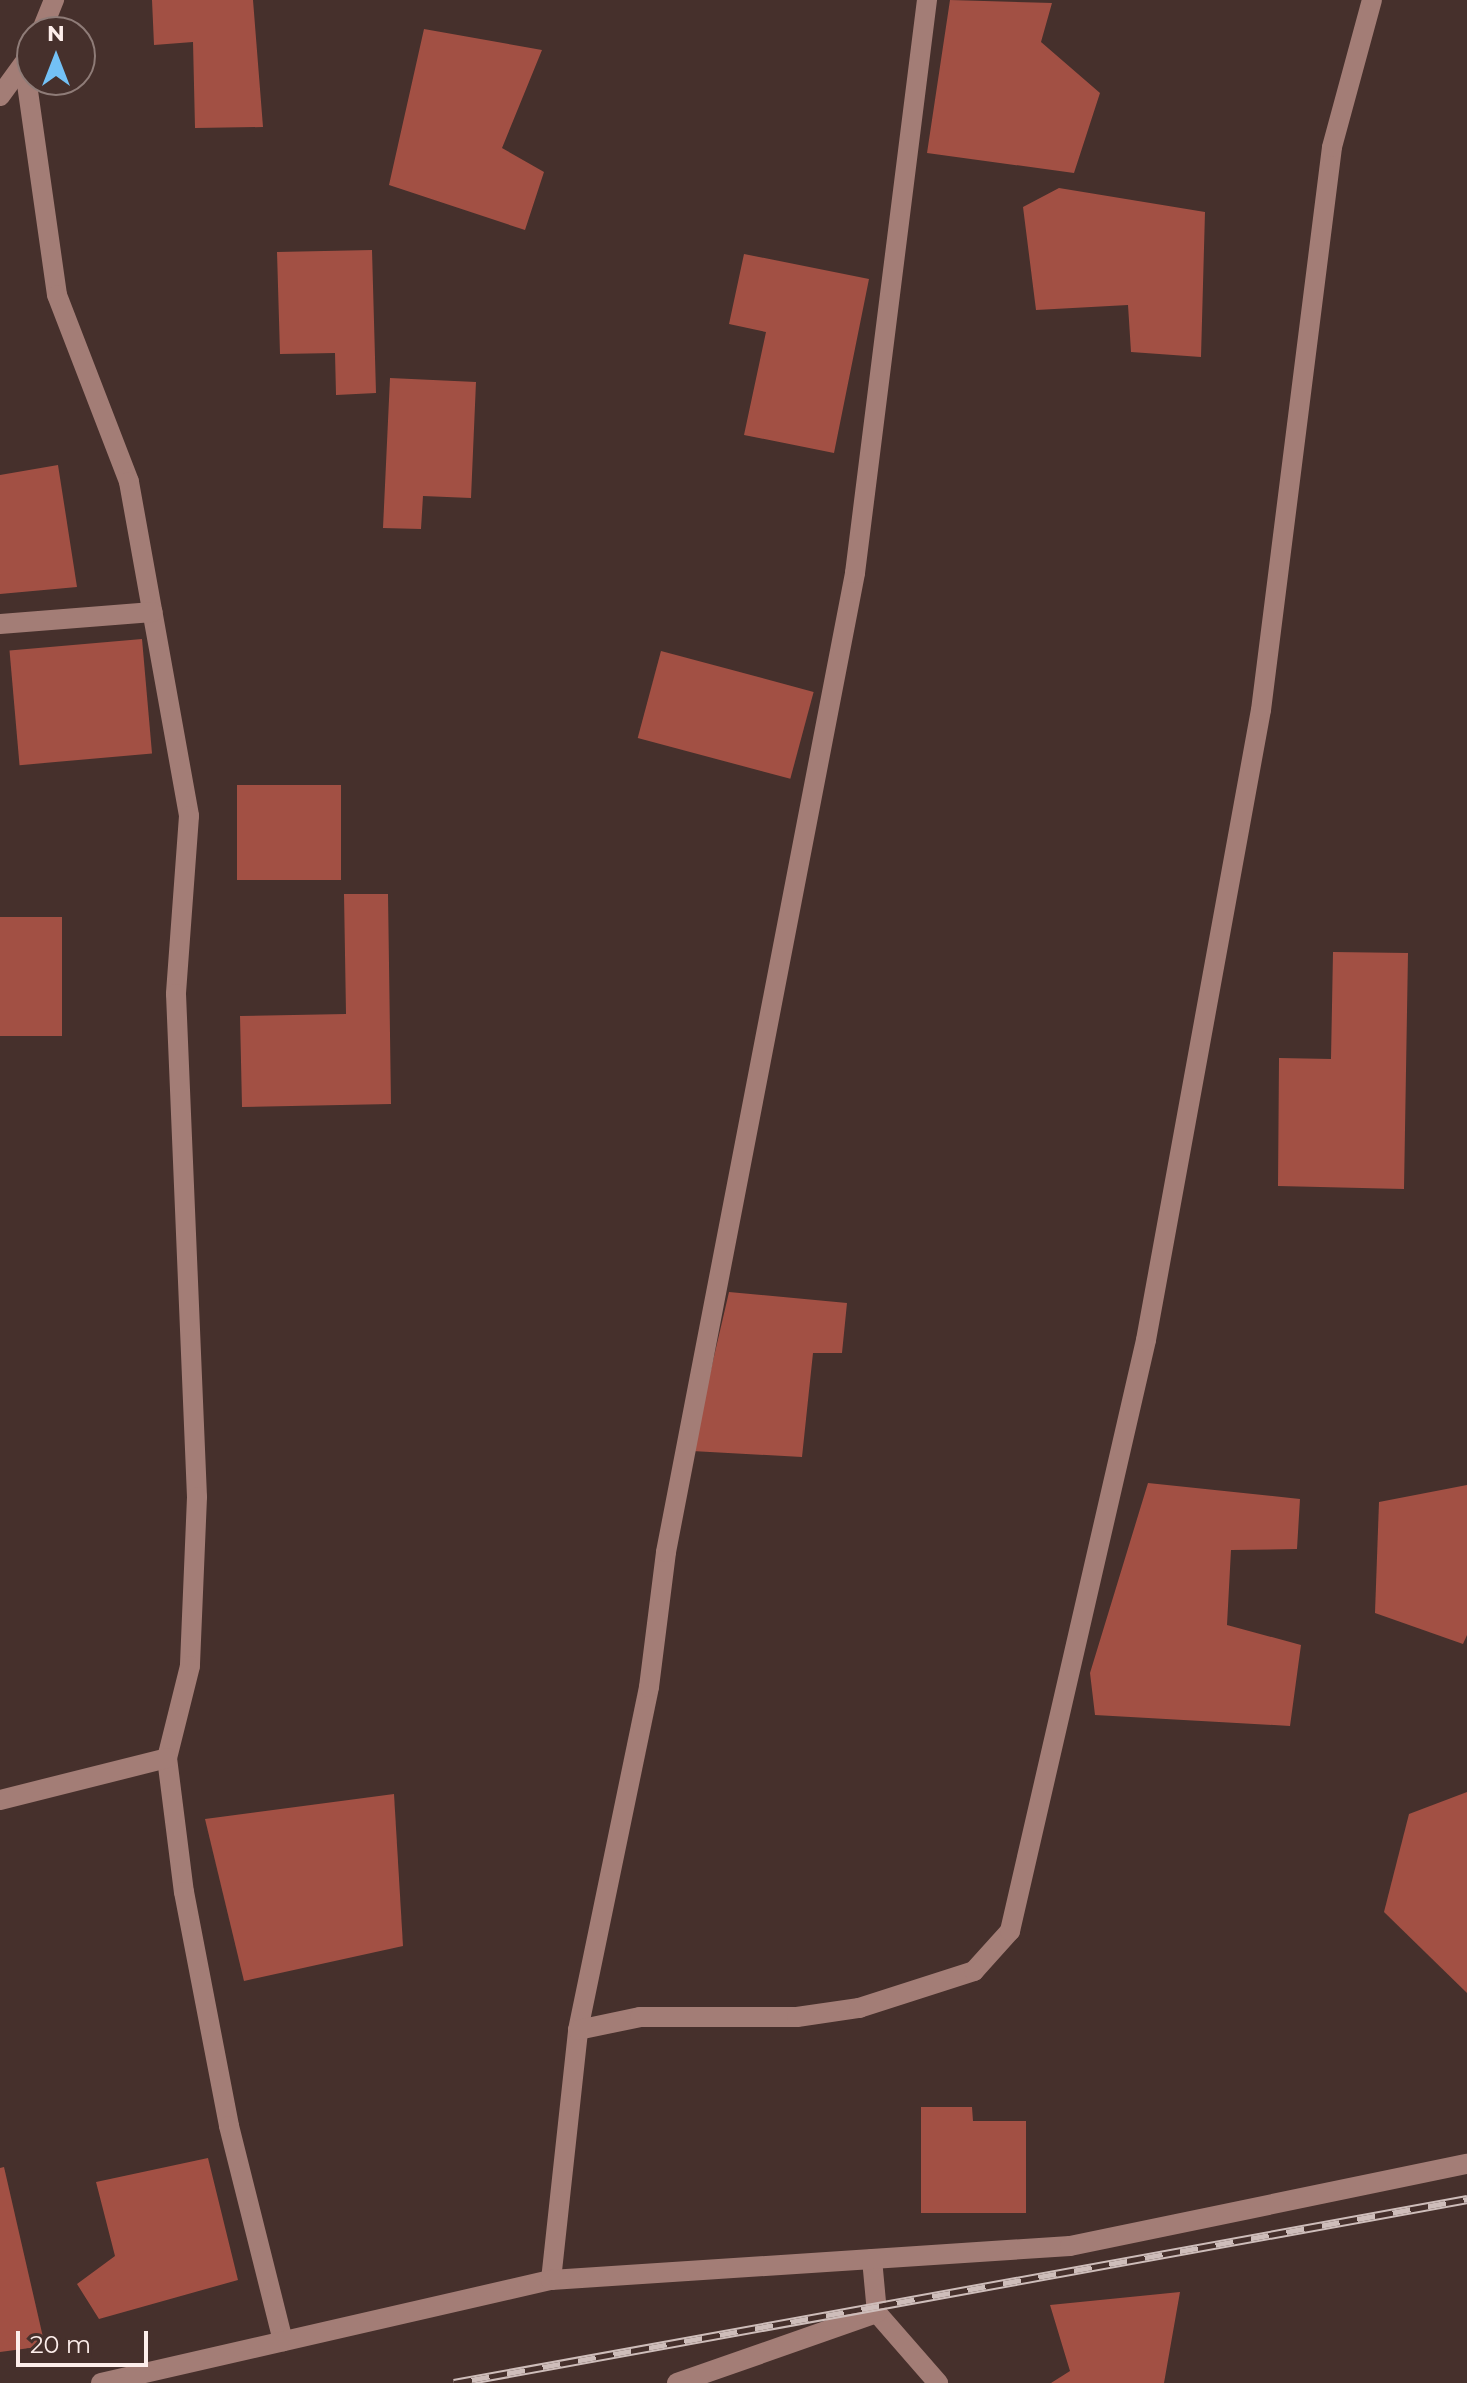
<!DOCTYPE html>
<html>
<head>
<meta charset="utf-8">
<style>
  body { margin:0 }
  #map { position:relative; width:1467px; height:2383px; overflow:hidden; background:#46302c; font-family:Montserrat,sans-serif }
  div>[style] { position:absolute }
  .forest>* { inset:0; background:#a25044; transform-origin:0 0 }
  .minor>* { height:20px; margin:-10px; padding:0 10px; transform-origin:10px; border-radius:10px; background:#a37d76 }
  .rail>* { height:9px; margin-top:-4.5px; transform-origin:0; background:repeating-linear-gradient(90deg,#46302c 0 18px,#cebdba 0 36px); box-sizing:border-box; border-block:2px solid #cebdba }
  span { translate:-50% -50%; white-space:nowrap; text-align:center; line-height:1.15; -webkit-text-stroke:6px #46302c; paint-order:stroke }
  .north { position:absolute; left:16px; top:16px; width:80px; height:80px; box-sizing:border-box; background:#46302c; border:2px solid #8f7c78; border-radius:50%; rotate:0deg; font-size:22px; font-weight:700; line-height:32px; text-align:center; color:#fdeeeb }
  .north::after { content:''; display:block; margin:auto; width:28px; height:36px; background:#73c1f6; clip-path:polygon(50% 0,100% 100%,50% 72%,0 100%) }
  .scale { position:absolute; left:16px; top:2331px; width:132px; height:36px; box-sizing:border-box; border:4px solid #fdeeeb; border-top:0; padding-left:10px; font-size:24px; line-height:28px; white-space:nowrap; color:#fdeeeb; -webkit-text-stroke:6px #46302c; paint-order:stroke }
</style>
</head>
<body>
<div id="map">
  <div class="forest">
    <i style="clip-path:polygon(152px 0,253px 0,263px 127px,195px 128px,193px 42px,154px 45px)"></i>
    <i style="clip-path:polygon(950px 0,1052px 3px,1041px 42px,1100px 93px,1074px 173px,927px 153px)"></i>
    <i style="clip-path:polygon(424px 29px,542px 50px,502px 148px,544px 172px,525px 230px,389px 185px)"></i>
    <i style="clip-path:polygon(1059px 188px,1205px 212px,1201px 357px,1131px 352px,1128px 305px,1036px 310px,1023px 207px)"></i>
    <i style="clip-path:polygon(372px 250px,376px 393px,336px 395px,335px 353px,280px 354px,277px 252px)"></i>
    <i style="clip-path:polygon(744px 254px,869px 279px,834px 453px,744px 435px,766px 332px,729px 324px)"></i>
    <i style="clip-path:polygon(390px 378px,476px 382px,471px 498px,423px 496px,421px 529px,383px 528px)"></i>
    <i style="clip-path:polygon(58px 465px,77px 587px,0 594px,0 475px)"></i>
    <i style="left:142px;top:639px;width:115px;height:133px;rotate:85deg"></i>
    <i style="left:661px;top:651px;width:158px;height:90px;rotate:15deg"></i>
    <i style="left:237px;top:785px;width:104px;height:95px"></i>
    <i style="clip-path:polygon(344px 894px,388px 894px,391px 1104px,242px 1107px,240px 1016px,346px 1014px)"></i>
    <i style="left:62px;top:917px;width:119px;height:62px;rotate:90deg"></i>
    <i style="clip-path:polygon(1333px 952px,1408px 953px,1404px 1189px,1278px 1186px,1279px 1058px,1331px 1059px)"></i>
    <i style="clip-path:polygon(729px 1292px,847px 1303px,842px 1353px,813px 1353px,802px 1457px,692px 1451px)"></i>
    <i style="clip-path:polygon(1148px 1483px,1300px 1499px,1297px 1549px,1231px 1550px,1227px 1625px,1301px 1645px,1290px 1726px,1095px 1715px,1090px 1673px)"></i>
    <i style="clip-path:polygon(1467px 1485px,1467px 1635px,1463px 1644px,1375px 1613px,1379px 1502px)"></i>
    <i style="clip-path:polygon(1467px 1792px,1467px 1993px,1384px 1912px,1409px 1814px)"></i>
    <i style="clip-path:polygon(394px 1794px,403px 1946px,244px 1981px,205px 1819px)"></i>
    <i style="clip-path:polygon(921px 2107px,972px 2107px,973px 2121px,1026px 2121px,1026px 2213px,921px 2213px)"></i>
    <i style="clip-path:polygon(208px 2158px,238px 2280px,99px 2319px,77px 2284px,115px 2256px,96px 2182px)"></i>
    <i style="clip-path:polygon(4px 2167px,45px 2346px,0 2352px,0 2168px)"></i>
    <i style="clip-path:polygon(1180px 2292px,1164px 2383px,1051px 2383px,1070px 2371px,1050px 2305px)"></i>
  </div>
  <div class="minor">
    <i style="left:41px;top:32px;width:35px;rotate:-68deg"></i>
    <i style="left:25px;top:70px;width:227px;rotate:81.9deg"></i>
    <i style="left:57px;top:295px;width:200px;rotate:68.9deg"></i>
    <i style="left:129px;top:482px;width:339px;rotate:79.8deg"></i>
    <i style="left:189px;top:816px;width:178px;rotate:94.2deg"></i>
    <i style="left:176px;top:994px;width:503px;rotate:87.61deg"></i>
    <i style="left:197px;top:1497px;width:169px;rotate:92.4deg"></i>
    <i style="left:190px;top:1666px;width:95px;rotate:104deg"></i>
    <i style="left:167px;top:1758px;width:135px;rotate:82.8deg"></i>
    <i style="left:184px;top:1892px;width:238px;rotate:79.1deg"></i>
    <i style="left:229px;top:2126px;width:222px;rotate:75.9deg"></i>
    <i style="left:0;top:96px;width:54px;rotate:-54deg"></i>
    <i style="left:0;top:624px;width:153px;rotate:-4.5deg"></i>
    <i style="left:0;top:1800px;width:172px;rotate:-14.1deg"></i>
    <i style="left:578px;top:2030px;width:350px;rotate:-78.3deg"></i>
    <i style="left:649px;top:1687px;width:136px;rotate:-82.8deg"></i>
    <i style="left:666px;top:1552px;width:997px;rotate:-79.07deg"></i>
    <i style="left:855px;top:573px;width:578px;rotate:-82.84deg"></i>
    <i style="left:872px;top:2259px;width:54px;rotate:84.7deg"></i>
    <i style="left:877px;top:2313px;width:93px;rotate:48.9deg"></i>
    <i style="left:551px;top:2280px;width:251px;rotate:-83.8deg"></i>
    <i style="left:578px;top:2030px;width:63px;rotate:-11.8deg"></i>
    <i style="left:640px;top:2017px;width:157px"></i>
    <i style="left:797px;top:2017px;width:63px;rotate:-8.3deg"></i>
    <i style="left:859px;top:2008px;width:121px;rotate:-17.8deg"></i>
    <i style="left:974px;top:1971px;width:54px;rotate:-48deg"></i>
    <i style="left:1010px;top:1931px;width:606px;rotate:-77.04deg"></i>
    <i style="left:1146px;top:1340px;width:640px;rotate:-79.66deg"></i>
    <i style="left:1261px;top:710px;width:567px;rotate:-82.81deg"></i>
    <i style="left:1332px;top:147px;width:152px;rotate:-74.8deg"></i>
    <i style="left:101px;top:2383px;width:462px;rotate:-12.9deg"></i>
    <i style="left:551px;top:2280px;width:520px;rotate:-3.75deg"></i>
    <i style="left:1070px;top:2246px;width:405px;rotate:-11.7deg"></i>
    <i style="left:677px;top:2383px;width:212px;rotate:-19.3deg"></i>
  </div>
  <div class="rail">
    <i style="left:454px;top:2383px;width:1030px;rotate:-10.29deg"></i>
  </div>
  <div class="north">N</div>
  <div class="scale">20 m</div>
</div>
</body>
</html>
